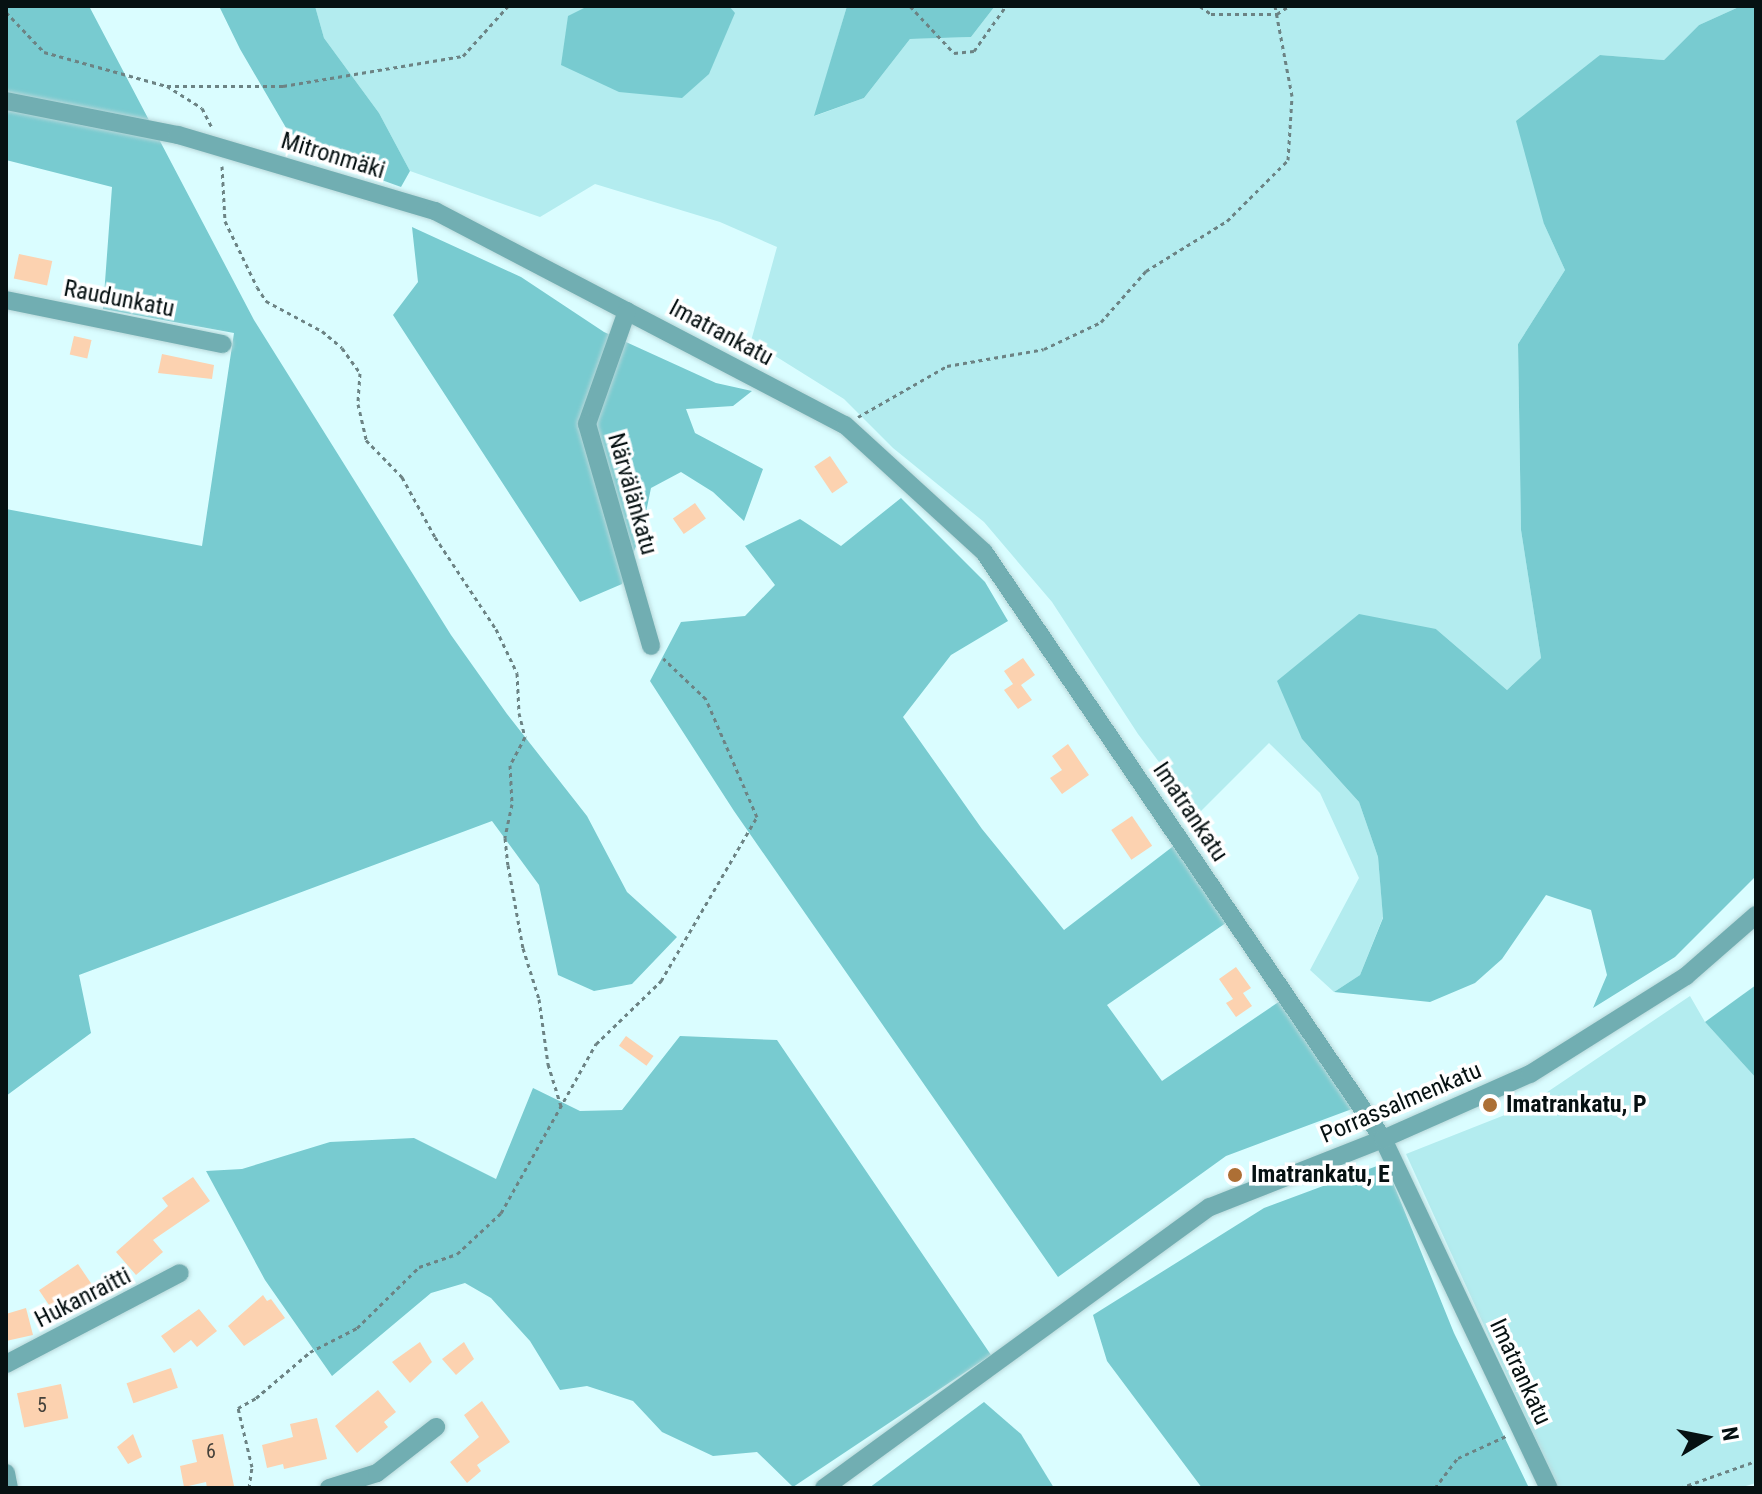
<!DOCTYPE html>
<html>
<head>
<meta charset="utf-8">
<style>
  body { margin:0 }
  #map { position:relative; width:1762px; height:1494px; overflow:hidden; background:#dafdff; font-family:"Roboto Condensed",sans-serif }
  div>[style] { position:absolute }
  .green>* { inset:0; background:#b3ecef }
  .forest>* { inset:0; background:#78cbd0 }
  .building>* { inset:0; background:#fcd2b0; transform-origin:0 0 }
  .path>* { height:3px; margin-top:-1.5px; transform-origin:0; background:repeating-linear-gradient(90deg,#6c8384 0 4px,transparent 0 8px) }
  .roads { filter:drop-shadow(0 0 2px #b8d7d9) drop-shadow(0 0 2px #b8d7d9) }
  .minor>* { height:18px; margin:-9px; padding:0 9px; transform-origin:9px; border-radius:9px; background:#71aeb2 }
  .dots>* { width:22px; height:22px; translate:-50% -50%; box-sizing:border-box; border:4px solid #fff; border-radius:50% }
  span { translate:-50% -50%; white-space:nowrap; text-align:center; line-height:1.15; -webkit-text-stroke:7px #fff; paint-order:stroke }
  .number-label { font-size:20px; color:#44413a }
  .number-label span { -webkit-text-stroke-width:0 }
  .street-label { font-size:24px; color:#061112 }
  .poi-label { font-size:24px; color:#061112; font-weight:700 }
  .left { translate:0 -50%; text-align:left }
  .frame { position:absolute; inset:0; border:8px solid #061112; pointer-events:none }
  .north { position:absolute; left:1666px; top:1398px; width:80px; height:80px; -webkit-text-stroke:6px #fff; paint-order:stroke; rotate:80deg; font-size:22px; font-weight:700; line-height:32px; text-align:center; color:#061112 }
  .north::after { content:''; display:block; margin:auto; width:28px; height:36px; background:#061112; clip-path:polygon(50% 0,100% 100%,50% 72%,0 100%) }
</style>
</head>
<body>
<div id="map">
  <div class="green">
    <i style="clip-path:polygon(315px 6px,847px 6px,815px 116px,864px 98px,910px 39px,971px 37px,995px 6px,1741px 6px,1699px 25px,1664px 60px,1600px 55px,1544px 224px,1565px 270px,1518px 344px,1521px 530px,1541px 658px,1507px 690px,1436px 629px,1302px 739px,1359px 802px,1378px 857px,1383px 917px,1360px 975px,1334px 992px,1310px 970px,1359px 878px,1320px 793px,1269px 743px,1198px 814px,1138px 734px,1052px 602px,984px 522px,893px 448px,844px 399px,751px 341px,777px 247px,720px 222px,595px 184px,540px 217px,410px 171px,379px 113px,324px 38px)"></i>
    <i style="clip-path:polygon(1690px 996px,1705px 1022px,1756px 1078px,1756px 1483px,1739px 1488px,1558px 1488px,1406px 1154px,1525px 1107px)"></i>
  </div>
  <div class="forest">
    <i style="clip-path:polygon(6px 6px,89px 6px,254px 320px,451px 635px,507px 714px,587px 816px,627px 892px,677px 937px,632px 984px,594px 991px,558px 975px,539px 885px,492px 821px,79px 975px,91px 1033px,6px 1096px,6px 509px,202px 546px,234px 333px,103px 309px,112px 187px,6px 160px)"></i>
    <i style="clip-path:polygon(219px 6px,315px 6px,324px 38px,379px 113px,410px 171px,401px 187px,299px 150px,240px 49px)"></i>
    <i style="clip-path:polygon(588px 6px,729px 6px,735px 13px,709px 74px,682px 98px,619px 92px,561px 65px,568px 16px)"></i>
    <i style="clip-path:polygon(847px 6px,995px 6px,971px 37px,910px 39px,864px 98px,814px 116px)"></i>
    <i style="clip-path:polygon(1741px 6px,1756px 6px,1756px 876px,1675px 957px,1593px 1008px,1607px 975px,1591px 910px,1546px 895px,1502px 959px,1475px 983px,1430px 1002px,1334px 992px,1360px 975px,1383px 918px,1378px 857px,1359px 802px,1302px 739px,1277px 681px,1359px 614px,1436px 629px,1507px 690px,1541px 658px,1521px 530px,1518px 344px,1565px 270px,1544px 224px,1516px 121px,1600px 55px,1664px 60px,1699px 25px)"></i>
    <i style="clip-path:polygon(412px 227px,521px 277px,604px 332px,716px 383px,752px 391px,733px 406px,686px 409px,695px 433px,763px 469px,744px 521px,713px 492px,681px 472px,651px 488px,643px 527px,622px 584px,580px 602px,393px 315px,418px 282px)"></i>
    <i style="clip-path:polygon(901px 498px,985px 582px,1008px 621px,951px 655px,903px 717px,982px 829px,1064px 930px,1180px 841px,1233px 918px,1107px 1005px,1162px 1081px,1286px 997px,1360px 1106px,1226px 1156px,1058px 1277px,734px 811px,650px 681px,681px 622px,745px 616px,775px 585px,745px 546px,800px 519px,841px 546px)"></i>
    <i style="clip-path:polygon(1756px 985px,1756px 1078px,1705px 1022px)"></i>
    <i style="clip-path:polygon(680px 1036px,777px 1040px,991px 1355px,793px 1487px,757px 1452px,713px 1456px,662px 1432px,633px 1401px,587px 1386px,560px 1390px,530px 1341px,491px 1298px,465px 1283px,431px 1293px,332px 1376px,265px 1280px,206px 1171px,242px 1169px,330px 1142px,414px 1138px,496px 1179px,533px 1088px,580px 1111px,622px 1110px)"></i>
    <i style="clip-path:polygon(1385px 1163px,1454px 1333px,1529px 1488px,1202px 1488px,1107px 1361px,1093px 1315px,1264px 1208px)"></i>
    <i style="clip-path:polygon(984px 1402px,1021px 1434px,1054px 1488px,869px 1488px)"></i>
  </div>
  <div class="building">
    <i style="left:19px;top:254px;width:34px;height:25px;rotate:12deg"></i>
    <i style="left:74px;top:336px;width:18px;height:19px;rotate:13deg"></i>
    <i style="clip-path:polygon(162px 354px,214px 365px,212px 379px,158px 373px)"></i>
    <i style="left:830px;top:456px;width:32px;height:19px;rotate:56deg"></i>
    <i style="left:695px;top:503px;width:19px;height:27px;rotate:55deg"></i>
    <i style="clip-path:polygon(1023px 658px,1035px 675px,1021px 685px,1032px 700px,1018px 709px,1004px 690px,1013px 684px,1004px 671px)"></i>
    <i style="clip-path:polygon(1068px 744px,1089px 775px,1062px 794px,1050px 778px,1062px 770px,1052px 756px)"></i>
    <i style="left:1132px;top:816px;width:36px;height:25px;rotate:56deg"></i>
    <i style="clip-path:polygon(1236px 967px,1251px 988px,1243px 993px,1252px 1006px,1236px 1017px,1226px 1003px,1233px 999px,1219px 979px)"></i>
    <i style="left:626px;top:1036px;width:34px;height:12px;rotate:36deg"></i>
    <i style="clip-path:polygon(193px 1177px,210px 1201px,153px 1240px,163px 1252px,136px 1275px,116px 1252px,168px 1206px,162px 1198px)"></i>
    <i style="left:78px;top:1264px;width:29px;height:47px;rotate:56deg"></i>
    <i style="clip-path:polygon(263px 1295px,267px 1301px,271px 1299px,285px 1318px,244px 1346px,228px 1326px)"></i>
    <i style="clip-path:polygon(26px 1308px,33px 1335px,6px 1341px,6px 1314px)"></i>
    <i style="clip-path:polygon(199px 1309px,217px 1331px,197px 1347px,191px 1340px,174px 1353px,161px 1336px)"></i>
    <i style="clip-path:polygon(420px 1342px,432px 1362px,410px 1383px,392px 1362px)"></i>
    <i style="clip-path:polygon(464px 1342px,474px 1359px,456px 1375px,442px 1359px)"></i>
    <i style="left:171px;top:1368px;width:21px;height:47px;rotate:71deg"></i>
    <i style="left:61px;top:1384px;width:35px;height:45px;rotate:78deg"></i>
    <i style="clip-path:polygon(378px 1390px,396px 1412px,384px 1422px,388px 1427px,357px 1453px,335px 1426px)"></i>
    <i style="clip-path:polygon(482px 1401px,510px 1442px,477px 1465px,481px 1471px,467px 1483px,450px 1462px,479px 1437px,464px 1415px)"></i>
    <i style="clip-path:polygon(317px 1418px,327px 1459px,284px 1469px,283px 1464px,267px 1468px,262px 1445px,293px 1437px,290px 1424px)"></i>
    <i style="clip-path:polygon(133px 1434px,142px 1457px,128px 1464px,117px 1447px)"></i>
    <i style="clip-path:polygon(223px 1434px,234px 1486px,207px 1488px,206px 1482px,184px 1487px,180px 1466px,197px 1462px,192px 1440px)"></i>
  </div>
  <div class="path">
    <i style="left:910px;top:6px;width:64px;rotate:46.9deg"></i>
    <i style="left:954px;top:53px;width:20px;rotate:-6deg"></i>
    <i style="left:974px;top:51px;width:55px;rotate:-54.6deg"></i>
    <i style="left:1200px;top:6px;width:14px;rotate:36deg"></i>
    <i style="left:1211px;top:14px;width:66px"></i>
    <i style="left:1277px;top:14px;width:14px;rotate:-34deg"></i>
    <i style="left:6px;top:12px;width:55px;rotate:46.5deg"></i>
    <i style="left:44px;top:52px;width:128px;rotate:15.5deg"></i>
    <i style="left:167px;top:86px;width:116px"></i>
    <i style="left:283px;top:86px;width:182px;rotate:-9.5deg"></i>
    <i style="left:463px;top:56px;width:67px;rotate:-48deg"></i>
    <i style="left:167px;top:86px;width:41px;rotate:32.2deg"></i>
    <i style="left:202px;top:108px;width:22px;rotate:63deg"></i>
    <i style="left:222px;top:166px;width:55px;rotate:86.9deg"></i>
    <i style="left:225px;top:221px;width:73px;rotate:64.1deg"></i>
    <i style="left:257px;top:287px;width:17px;rotate:57deg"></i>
    <i style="left:266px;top:301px;width:64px;rotate:28.2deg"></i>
    <i style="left:322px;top:331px;width:26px;rotate:40deg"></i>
    <i style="left:342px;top:348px;width:31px;rotate:54deg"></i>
    <i style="left:360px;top:373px;width:31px;rotate:94deg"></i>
    <i style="left:358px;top:404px;width:37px;rotate:77deg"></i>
    <i style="left:366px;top:440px;width:52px;rotate:45.8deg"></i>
    <i style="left:402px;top:477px;width:68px;rotate:61.2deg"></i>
    <i style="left:435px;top:537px;width:110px;rotate:56.5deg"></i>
    <i style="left:496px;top:629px;width:49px;rotate:64.5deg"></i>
    <i style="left:517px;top:673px;width:40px;rotate:87.1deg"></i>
    <i style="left:519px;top:713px;width:25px;rotate:76deg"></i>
    <i style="left:525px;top:737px;width:32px;rotate:118deg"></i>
    <i style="left:510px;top:765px;width:39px;rotate:87deg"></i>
    <i style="left:512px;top:804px;width:35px;rotate:102deg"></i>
    <i style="left:505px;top:838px;width:27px;rotate:84deg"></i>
    <i style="left:508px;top:865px;width:84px;rotate:79.8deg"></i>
    <i style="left:523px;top:948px;width:53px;rotate:72.6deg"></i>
    <i style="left:539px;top:999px;width:66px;rotate:82.1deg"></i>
    <i style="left:548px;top:1064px;width:44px;rotate:72.8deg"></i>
    <i style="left:858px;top:417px;width:103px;rotate:-29.8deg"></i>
    <i style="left:947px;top:366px;width:98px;rotate:-9.9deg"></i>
    <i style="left:1044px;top:349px;width:63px;rotate:-25.3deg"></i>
    <i style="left:1101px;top:322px;width:68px;rotate:-48.6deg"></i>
    <i style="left:1146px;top:271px;width:95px;rotate:-31.7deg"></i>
    <i style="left:1227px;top:221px;width:86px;rotate:-45deg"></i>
    <i style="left:1288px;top:160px;width:64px;rotate:-86.4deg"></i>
    <i style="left:1292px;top:96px;width:92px;rotate:-100.7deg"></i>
    <i style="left:249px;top:1488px;width:21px;rotate:-82deg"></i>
    <i style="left:252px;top:1467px;width:61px;rotate:-103.3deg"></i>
    <i style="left:238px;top:1408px;width:21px;rotate:-29deg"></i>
    <i style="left:256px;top:1398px;width:71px;rotate:-40.4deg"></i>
    <i style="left:310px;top:1352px;width:53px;rotate:-27.1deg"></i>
    <i style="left:357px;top:1328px;width:87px;rotate:-44.5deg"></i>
    <i style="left:419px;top:1267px;width:40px;rotate:-18.9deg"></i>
    <i style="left:457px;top:1254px;width:60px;rotate:-43deg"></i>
    <i style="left:501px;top:1213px;width:194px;rotate:-60.7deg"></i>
    <i style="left:596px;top:1044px;width:91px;rotate:-44.1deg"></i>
    <i style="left:661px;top:981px;width:190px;rotate:-59.7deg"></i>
    <i style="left:757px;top:817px;width:129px;rotate:-113.4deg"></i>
    <i style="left:706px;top:699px;width:59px;rotate:-136.4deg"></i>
    <i style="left:1435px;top:1488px;width:38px;rotate:-53deg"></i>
    <i style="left:1458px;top:1458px;width:55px;rotate:-24.7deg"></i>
    <i style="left:1680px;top:1488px;width:81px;rotate:-19.6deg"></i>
  </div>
  <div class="roads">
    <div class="minor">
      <i style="left:6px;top:101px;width:175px;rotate:11.2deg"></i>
      <i style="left:178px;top:135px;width:268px;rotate:16.5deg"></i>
      <i style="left:435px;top:211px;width:462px;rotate:27.6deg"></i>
      <i style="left:845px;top:425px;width:188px;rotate:42.4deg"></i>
      <i style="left:984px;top:552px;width:710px;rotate:55.79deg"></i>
      <i style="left:1383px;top:1139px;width:386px;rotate:64.6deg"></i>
      <i style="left:6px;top:300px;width:221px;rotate:11.5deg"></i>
      <i style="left:627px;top:311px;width:120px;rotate:109.5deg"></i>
      <i style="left:587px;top:424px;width:231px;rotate:73.9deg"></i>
      <i style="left:6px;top:1364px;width:196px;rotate:-27.6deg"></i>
      <i style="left:6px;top:1473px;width:15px;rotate:79deg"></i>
      <i style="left:329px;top:1488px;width:50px;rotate:-17.4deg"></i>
      <i style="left:377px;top:1473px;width:75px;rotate:-37.9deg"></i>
      <i style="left:824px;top:1488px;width:477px;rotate:-36.1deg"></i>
      <i style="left:1210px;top:1207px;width:186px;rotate:-21.5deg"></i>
      <i style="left:1383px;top:1139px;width:161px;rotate:-23.9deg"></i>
      <i style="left:1530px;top:1074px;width:184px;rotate:-32.1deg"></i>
      <i style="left:1686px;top:976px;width:93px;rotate:-41.1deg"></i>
    </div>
  </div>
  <div class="dots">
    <i style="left:1490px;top:1105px;background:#ad6f35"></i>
    <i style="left:1235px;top:1175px;background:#ad6f35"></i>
  </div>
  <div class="number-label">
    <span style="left:42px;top:1405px">5</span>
    <span style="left:211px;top:1451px">6</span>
  </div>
  <div class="street-label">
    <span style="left:333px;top:156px;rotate:17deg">Mitronmäki</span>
    <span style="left:119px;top:299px;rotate:11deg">Raudunkatu</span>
    <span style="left:721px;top:333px;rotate:28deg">Imatrankatu</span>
    <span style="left:632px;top:494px;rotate:74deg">Närvälänkatu</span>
    <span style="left:1190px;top:812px;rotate:56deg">Imatrankatu</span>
    <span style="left:1401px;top:1103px;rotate:-23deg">Porrassalmenkatu</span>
    <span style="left:83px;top:1298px;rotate:-27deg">Hukanraitti</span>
    <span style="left:1520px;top:1372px;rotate:65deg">Imatrankatu</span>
  </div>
  <div class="poi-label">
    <span class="left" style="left:1506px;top:1105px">Imatrankatu, P</span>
    <span class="left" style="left:1251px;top:1175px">Imatrankatu, E</span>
  </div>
  <div class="frame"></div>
  <div class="north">N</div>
</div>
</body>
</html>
